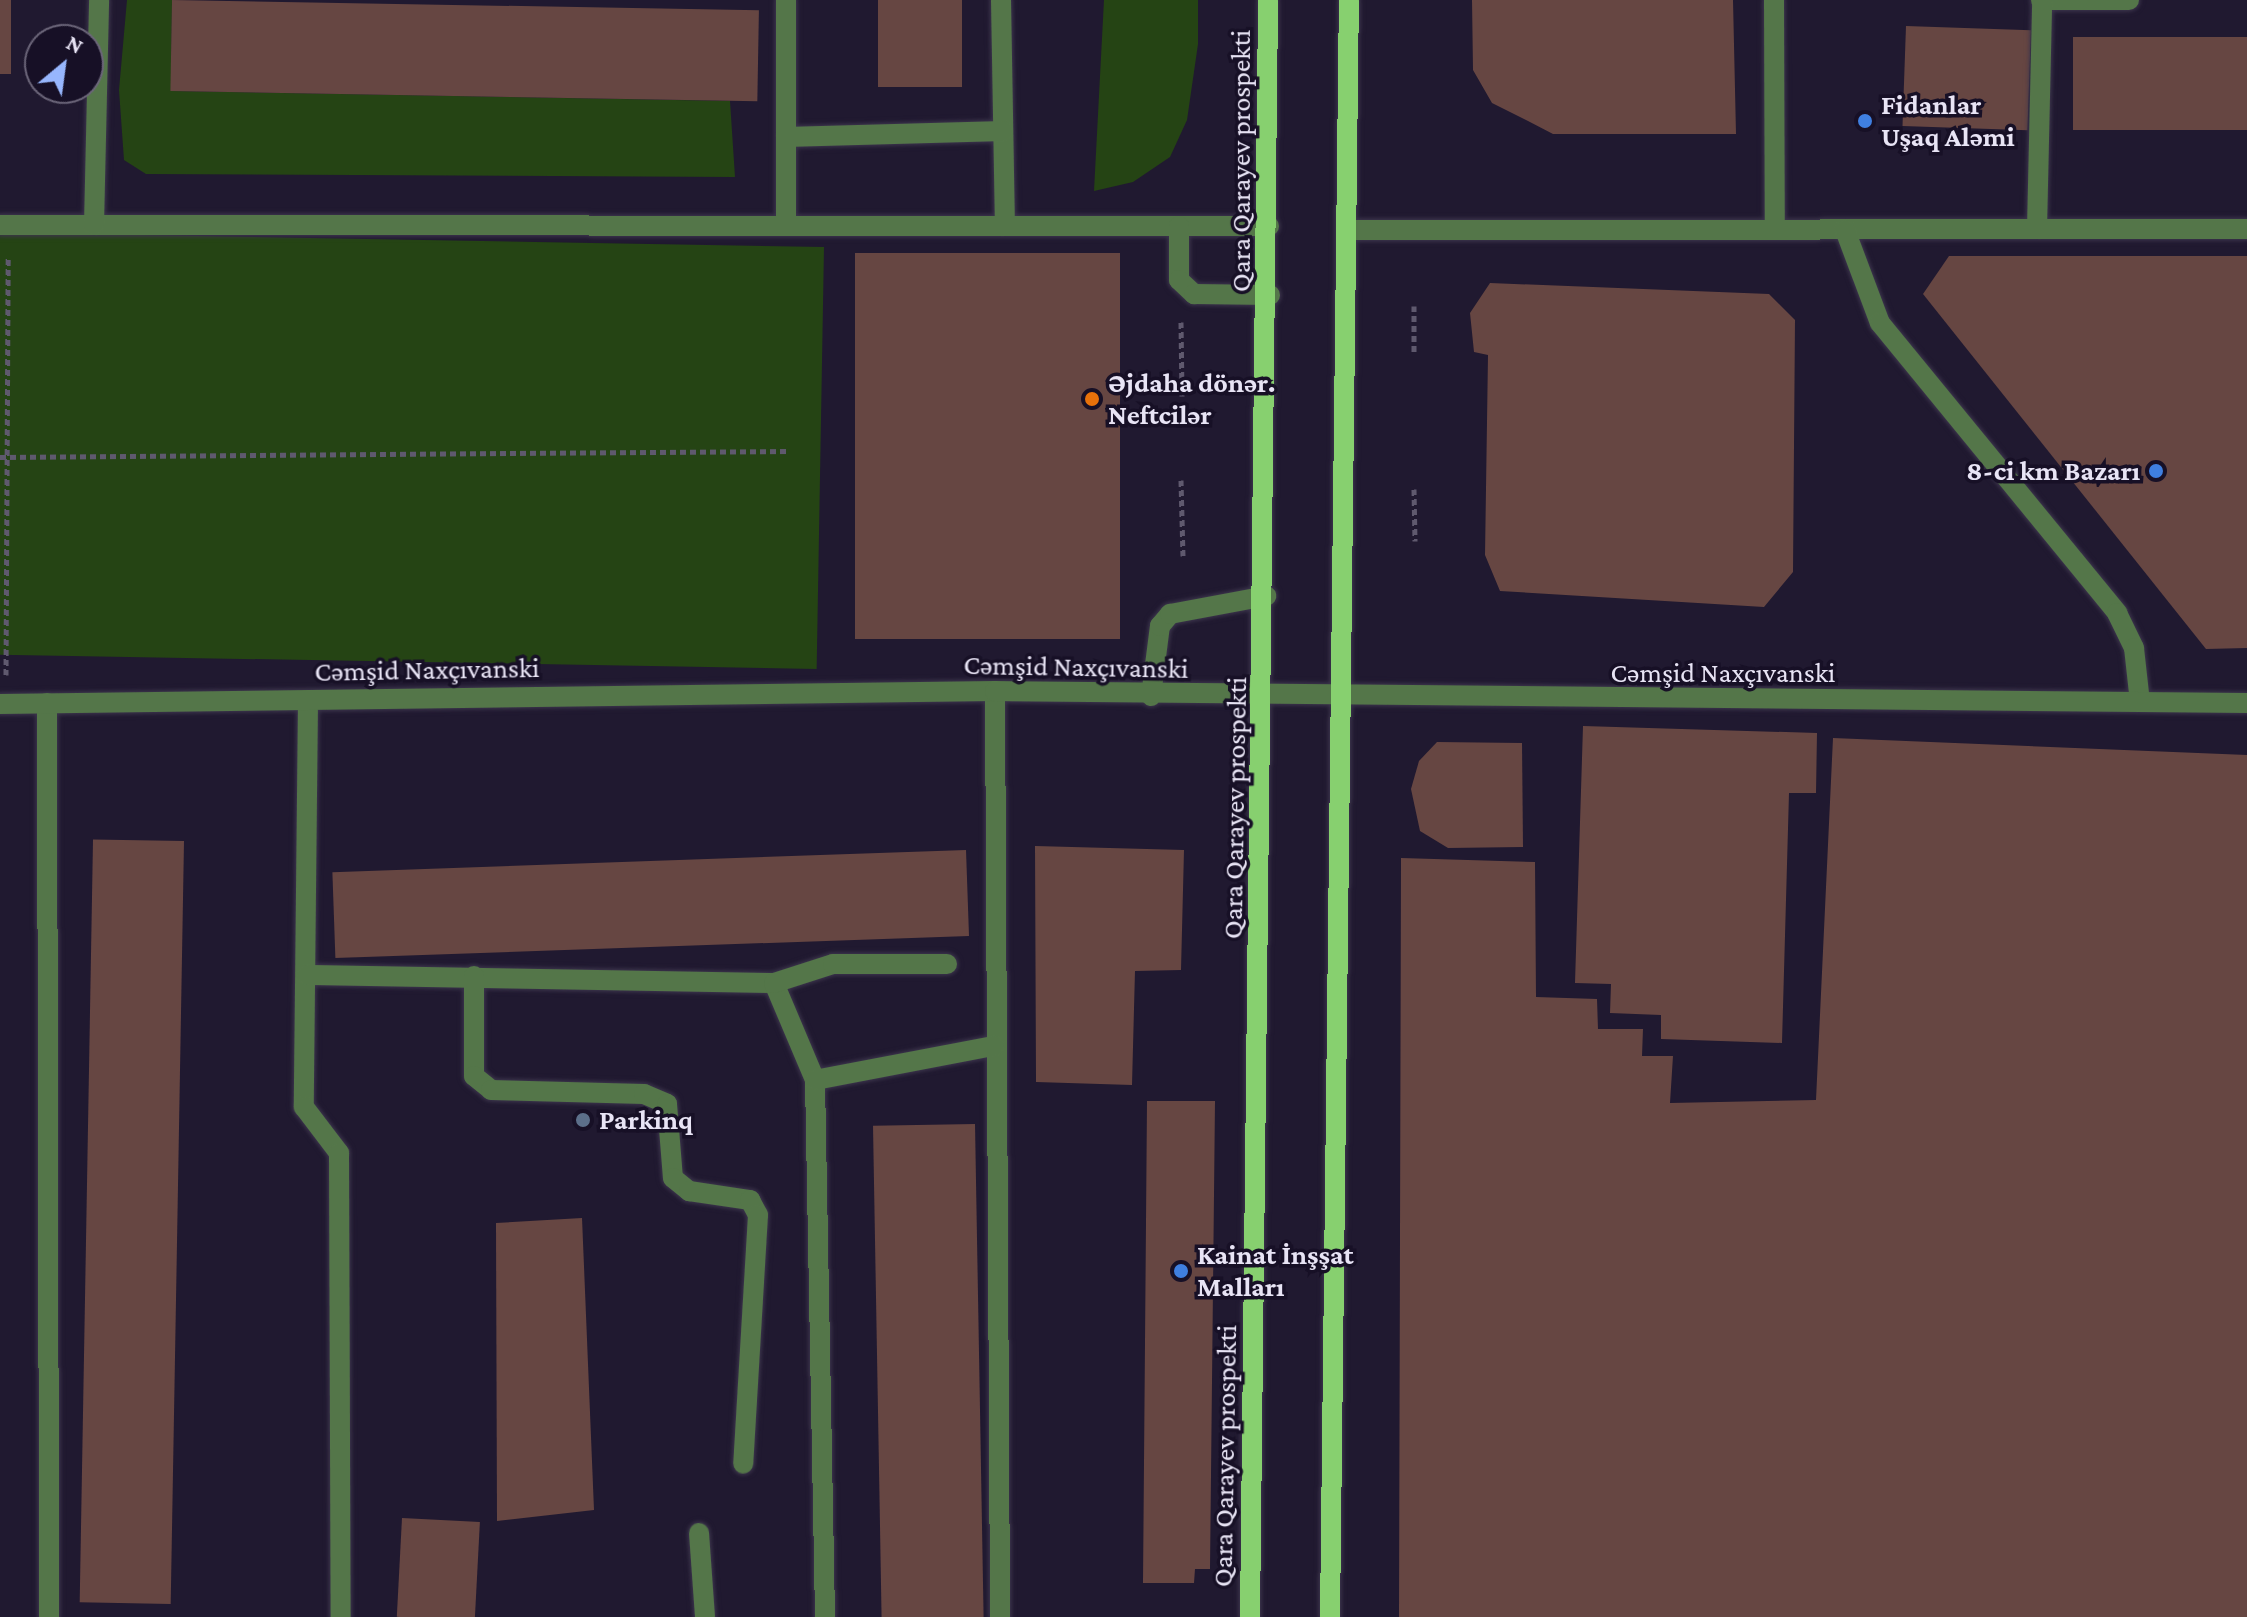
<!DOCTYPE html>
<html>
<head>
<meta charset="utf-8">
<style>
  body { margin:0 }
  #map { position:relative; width:2247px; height:1617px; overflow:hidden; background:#201930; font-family:"Crimson Pro",serif }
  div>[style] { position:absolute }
  .green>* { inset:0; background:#254414; transform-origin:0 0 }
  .building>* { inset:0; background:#664642; transform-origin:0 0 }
  .path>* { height:5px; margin-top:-2.5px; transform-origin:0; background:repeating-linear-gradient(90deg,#5f596e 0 6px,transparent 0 10px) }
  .roads { filter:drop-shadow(0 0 2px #3c354c) drop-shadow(0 0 2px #3c354c) }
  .minor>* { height:20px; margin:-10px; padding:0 10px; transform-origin:10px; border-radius:10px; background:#547649 }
  .major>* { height:20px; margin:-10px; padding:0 10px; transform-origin:10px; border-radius:10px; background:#87d06f }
  .dots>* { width:22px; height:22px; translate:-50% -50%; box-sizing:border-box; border:4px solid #171026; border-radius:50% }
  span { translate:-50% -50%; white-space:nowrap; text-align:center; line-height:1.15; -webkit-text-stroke:7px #171026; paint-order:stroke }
  .poi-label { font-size:28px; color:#e8e4f5; font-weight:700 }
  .left { translate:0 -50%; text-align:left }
  .right { translate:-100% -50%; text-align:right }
  .street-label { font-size:28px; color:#e8e4f5 }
  .north { position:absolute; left:24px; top:24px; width:80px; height:80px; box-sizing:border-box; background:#171026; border:2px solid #6b6579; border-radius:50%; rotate:29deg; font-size:22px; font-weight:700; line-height:32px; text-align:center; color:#e8e4f5 }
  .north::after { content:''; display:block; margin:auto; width:28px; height:36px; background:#97b6fd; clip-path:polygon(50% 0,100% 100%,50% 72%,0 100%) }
</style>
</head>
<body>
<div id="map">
  <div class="green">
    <i style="clip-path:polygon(127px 0,172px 0,171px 91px,730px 101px,735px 177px,146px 174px,124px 160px,119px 90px)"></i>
    <i style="clip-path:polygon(1104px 0,1198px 0,1198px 44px,1187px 120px,1170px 157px,1133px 182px,1094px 191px)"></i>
    <i style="left:824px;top:247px;width:422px;height:824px;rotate:91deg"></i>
  </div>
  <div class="building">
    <i style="left:0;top:0;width:11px;height:74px"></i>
    <i style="left:172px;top:0;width:587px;height:91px;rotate:1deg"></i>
    <i style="left:878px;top:0;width:84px;height:87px"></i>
    <i style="clip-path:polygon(1472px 0,1733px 0,1736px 134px,1553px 134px,1528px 121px,1492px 103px,1473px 70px)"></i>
    <i style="left:1906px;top:26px;width:125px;height:100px;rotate:2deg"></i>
    <i style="left:2247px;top:37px;width:93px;height:174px;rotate:90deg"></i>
    <i style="left:855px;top:253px;width:265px;height:386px"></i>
    <i style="clip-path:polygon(1949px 256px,2247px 256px,2247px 648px,2206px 649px,1923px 294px)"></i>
    <i style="clip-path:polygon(1490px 283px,1769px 294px,1795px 320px,1793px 572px,1764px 607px,1500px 591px,1485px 555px,1488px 355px,1474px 352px,1470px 313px)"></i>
    <i style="clip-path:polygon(1583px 726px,1817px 733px,1816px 793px,1789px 793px,1782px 1043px,1661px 1039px,1661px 1015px,1610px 1013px,1611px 984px,1575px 983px)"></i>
    <i style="clip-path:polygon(1833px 738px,2247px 755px,2247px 1617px,1399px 1617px,1401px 858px,1535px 862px,1536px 997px,1597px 999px,1598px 1029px,1643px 1029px,1642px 1056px,1673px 1056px,1670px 1103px,1816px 1100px)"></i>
    <i style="clip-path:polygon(1437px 742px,1522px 743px,1523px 847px,1448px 848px,1420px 831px,1411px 789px,1419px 761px)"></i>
    <i style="left:184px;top:841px;width:763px;height:91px;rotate:91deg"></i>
    <i style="clip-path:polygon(1035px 846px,1184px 850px,1181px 970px,1135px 971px,1132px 1085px,1036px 1082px)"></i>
    <i style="left:966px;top:850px;width:86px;height:634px;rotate:88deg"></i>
    <i style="clip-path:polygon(1147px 1101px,1215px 1101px,1210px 1569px,1195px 1569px,1194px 1583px,1143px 1583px)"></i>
    <i style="left:975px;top:1124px;width:493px;height:102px;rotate:89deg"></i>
    <i style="clip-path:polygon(582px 1218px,594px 1510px,497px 1521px,496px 1223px)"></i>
    <i style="left:402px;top:1518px;width:78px;height:99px;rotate:3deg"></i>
  </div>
  <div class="path">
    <i style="left:1414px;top:306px;width:48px;rotate:90deg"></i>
    <i style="left:1181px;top:322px;width:74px;rotate:89.2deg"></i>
    <i style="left:0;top:457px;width:789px;rotate:-0.44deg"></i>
    <i style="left:1181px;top:480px;width:76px;rotate:88.5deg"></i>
    <i style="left:1414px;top:489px;width:52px;rotate:88.9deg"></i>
    <i style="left:6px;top:675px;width:418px;rotate:-89.7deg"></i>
  </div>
  <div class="roads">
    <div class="minor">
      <i style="left:1001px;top:0;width:226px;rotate:89deg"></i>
      <i style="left:1774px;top:0;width:230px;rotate:89.8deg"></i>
      <i style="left:2041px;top:0;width:88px"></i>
      <i style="left:786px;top:137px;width:217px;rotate:-1.6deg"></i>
      <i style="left:0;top:225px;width:1269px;rotate:0.05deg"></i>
      <i style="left:94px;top:225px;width:225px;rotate:-88.7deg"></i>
      <i style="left:786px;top:226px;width:226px;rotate:-90deg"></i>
      <i style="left:1179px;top:226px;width:54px;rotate:90deg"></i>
      <i style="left:1179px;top:280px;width:21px;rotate:43deg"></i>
      <i style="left:1194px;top:294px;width:76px;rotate:0.8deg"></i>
      <i style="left:2037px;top:229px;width:227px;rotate:-88.7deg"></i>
      <i style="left:1349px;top:230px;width:898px;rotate:-0.06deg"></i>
      <i style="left:1845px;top:230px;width:99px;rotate:69.4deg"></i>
      <i style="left:1880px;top:323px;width:375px;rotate:50.7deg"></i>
      <i style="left:2117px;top:613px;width:39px;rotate:64deg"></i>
      <i style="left:2134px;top:648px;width:54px;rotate:83.7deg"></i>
      <i style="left:995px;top:691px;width:926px;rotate:89.69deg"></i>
      <i style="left:1151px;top:696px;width:71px;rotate:-82.7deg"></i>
      <i style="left:1160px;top:626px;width:16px;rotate:-50deg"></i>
      <i style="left:1170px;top:614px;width:98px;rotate:-10.6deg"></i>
      <i style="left:308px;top:700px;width:407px;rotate:90.6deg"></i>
      <i style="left:304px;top:1107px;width:58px;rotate:52.7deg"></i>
      <i style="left:339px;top:1153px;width:464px;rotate:89.8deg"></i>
      <i style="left:47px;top:703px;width:914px;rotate:89.87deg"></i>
      <i style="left:0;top:704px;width:995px;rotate:-0.75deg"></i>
      <i style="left:995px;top:691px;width:1252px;rotate:0.55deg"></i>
      <i style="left:307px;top:975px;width:467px;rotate:1deg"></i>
      <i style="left:774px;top:983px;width:105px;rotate:67.1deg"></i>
      <i style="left:815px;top:1080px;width:537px;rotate:88.93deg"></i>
      <i style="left:474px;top:976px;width:100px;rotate:90deg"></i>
      <i style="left:474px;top:1076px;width:22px;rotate:39deg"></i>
      <i style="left:491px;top:1090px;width:153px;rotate:1.5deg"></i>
      <i style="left:644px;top:1094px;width:25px;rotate:23deg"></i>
      <i style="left:667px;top:1104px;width:74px;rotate:85.4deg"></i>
      <i style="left:673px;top:1178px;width:21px;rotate:39deg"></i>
      <i style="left:689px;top:1191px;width:62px;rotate:8.4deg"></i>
      <i style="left:750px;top:1200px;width:17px;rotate:62deg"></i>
      <i style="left:758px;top:1215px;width:249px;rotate:93.4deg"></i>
      <i style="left:774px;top:983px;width:62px;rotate:-17.9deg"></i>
      <i style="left:833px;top:964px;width:114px"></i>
      <i style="left:815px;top:1080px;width:182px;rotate:-10.8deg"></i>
      <i style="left:699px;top:1533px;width:84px;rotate:85.9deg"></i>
    </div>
    <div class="major">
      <i style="left:1250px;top:1617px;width:1617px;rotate:-89.36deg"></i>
      <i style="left:1330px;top:1617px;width:1617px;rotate:-89.33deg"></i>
    </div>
  </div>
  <div class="dots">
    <i style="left:1865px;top:121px;background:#3f7fe0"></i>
    <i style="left:1092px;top:399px;background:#e8710a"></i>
    <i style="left:2156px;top:471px;background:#3f7fe0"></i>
    <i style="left:583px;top:1120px;background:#5c6f8a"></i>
    <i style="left:1181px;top:1271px;background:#3f7fe0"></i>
  </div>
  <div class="poi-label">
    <span class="left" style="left:1881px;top:121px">Fidanlar<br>Uşaq Aləmi</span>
    <span class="left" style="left:1108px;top:399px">Əjdaha dönər.<br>Neftcilər</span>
    <span class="right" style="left:2140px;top:471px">8-ci km Bazarı</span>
    <span class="left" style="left:599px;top:1120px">Parkinq</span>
    <span class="left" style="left:1197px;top:1271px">Kainat İnşşat<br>Malları</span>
  </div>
  <div class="street-label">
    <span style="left:1241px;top:161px;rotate:-90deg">Qara Qarayev prospekti</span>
    <span style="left:1076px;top:667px;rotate:1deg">Cəmşid Naxçıvanski</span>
    <span style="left:427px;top:670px;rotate:-1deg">Cəmşid Naxçıvanski</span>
    <span style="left:1723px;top:673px">Cəmşid Naxçıvanski</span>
    <span style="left:1235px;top:808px;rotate:-89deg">Qara Qarayev prospekti</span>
    <span style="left:1225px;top:1456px;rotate:-89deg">Qara Qarayev prospekti</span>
  </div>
  <div class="north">N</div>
</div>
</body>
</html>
